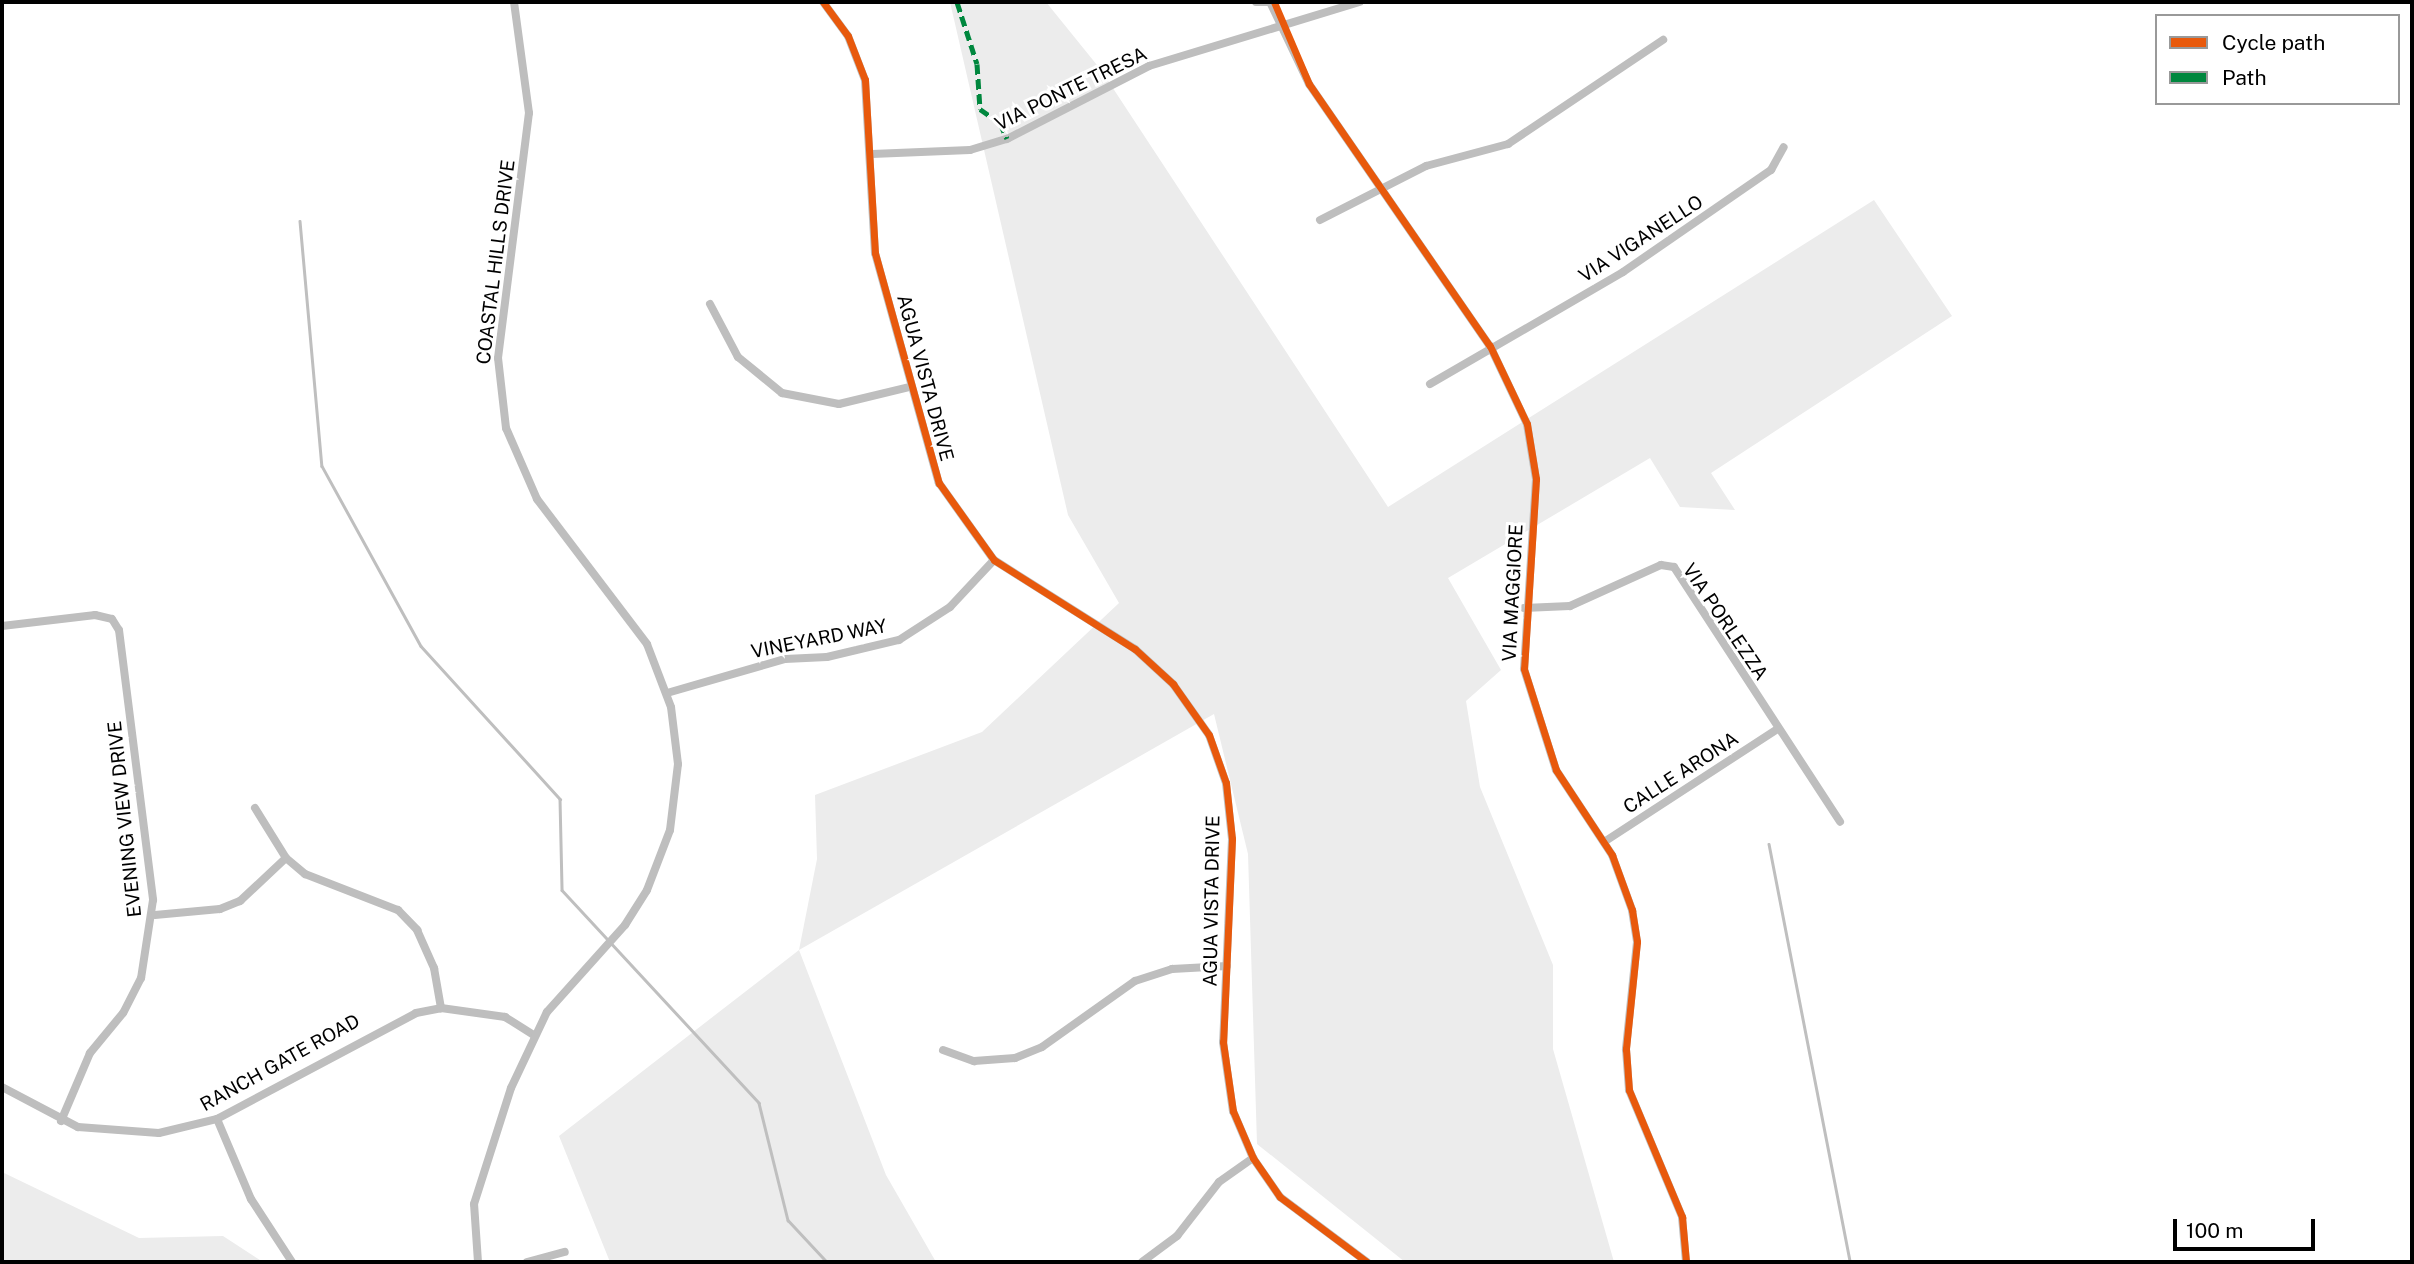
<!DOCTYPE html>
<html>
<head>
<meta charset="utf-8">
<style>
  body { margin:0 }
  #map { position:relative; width:2414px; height:1264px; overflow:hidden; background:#fff; font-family:"Public Sans",sans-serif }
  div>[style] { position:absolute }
  .green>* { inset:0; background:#ececec }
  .stream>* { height:2.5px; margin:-1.25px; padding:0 1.25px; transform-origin:1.25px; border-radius:1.25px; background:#bfbfbf }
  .minor>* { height:8px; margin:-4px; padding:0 4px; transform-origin:4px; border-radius:4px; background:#bebebe }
  .quiet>* { height:5px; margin-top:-2.5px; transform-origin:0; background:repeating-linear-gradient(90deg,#00873e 0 10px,transparent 0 15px) }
  .cycleway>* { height:7px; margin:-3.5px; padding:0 3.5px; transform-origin:3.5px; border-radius:3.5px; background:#e8590c }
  span { translate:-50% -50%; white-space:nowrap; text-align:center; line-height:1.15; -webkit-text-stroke:6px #fff; paint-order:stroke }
  .street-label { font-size:19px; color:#000 }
  .frame { position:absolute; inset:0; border:4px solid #000; pointer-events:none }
  .legend { position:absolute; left:2155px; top:14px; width:245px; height:91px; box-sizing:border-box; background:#fff; border:2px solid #999; margin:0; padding:9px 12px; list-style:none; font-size:21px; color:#000 }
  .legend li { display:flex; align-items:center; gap:14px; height:35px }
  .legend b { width:35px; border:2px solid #999 }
  .scale { position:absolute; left:2173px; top:1219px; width:142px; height:32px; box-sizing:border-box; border:4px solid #000; border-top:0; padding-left:9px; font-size:21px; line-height:24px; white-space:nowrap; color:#000; -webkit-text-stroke:5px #fff; paint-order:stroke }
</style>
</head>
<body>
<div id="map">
  <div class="green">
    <i style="clip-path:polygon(950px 2px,1046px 2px,1101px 70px,1388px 507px,1874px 200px,1952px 316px,1711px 473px,1735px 510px,1680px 507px,1650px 458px,1448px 578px,1501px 670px,1466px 701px,1480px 787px,1553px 965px,1553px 1049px,1614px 1262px,1405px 1262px,1257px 1144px,1248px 854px,1214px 714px,799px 950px,886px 1175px,936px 1262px,610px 1262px,559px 1136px,799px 950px,817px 859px,815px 795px,982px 732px,1119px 603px,1068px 515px)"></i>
    <i style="clip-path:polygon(2px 1172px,139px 1238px,223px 1236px,263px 1262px,2px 1262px)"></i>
  </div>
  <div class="stream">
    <i style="left:300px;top:221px;width:246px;rotate:84.9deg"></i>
    <i style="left:322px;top:466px;width:205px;rotate:61.2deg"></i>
    <i style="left:421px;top:646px;width:207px;rotate:47.7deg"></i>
    <i style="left:560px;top:799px;width:91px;rotate:88.7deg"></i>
    <i style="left:562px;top:890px;width:290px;rotate:47.2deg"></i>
    <i style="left:759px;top:1103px;width:121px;rotate:76.1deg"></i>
    <i style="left:788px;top:1220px;width:57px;rotate:47.1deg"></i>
    <i style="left:1769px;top:844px;width:426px;rotate:79deg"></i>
  </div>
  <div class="minor">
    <i style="left:823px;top:2px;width:42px;rotate:53.7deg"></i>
    <i style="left:848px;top:36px;width:47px;rotate:68.9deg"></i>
    <i style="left:865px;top:80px;width:173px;rotate:86.7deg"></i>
    <i style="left:875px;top:253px;width:239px;rotate:74.5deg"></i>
    <i style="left:939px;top:483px;width:95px;rotate:54.5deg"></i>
    <i style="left:994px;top:560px;width:167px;rotate:32.3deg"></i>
    <i style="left:1135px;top:649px;width:52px;rotate:42.6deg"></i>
    <i style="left:1173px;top:684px;width:62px;rotate:54.8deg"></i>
    <i style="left:1209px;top:735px;width:51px;rotate:70.5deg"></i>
    <i style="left:1226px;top:783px;width:56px;rotate:83.9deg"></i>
    <i style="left:1232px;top:839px;width:203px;rotate:92.5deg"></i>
    <i style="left:1223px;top:1042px;width:70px;rotate:81.8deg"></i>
    <i style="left:1233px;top:1111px;width:51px;rotate:66.9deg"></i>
    <i style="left:1253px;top:1158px;width:47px;rotate:55.3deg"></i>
    <i style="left:1280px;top:1197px;width:109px;rotate:36.8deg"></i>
    <i style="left:1256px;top:2px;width:18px"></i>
    <i style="left:1271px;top:4px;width:89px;rotate:64.6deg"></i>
    <i style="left:1309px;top:84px;width:318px;rotate:55.4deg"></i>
    <i style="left:1490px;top:346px;width:86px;rotate:64.6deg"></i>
    <i style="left:1527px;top:424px;width:56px;rotate:80.7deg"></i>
    <i style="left:1536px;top:479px;width:190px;rotate:93.6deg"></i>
    <i style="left:1524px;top:669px;width:106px;rotate:72.4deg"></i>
    <i style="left:1556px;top:770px;width:102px;rotate:56.6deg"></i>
    <i style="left:1612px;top:855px;width:59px;rotate:70deg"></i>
    <i style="left:1632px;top:910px;width:32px;rotate:81deg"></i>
    <i style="left:1637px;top:942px;width:108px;rotate:95.9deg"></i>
    <i style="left:1626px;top:1049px;width:41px;rotate:85.8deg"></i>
    <i style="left:1629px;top:1090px;width:138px;rotate:67.3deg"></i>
    <i style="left:1682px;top:1217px;width:45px;rotate:84.9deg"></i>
    <i style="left:872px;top:154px;width:98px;rotate:-2.3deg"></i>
    <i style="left:970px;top:150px;width:39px;rotate:-17deg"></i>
    <i style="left:1007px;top:139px;width:160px;rotate:-27.2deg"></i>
    <i style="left:1149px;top:66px;width:220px;rotate:-16.9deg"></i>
    <i style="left:1320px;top:220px;width:119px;rotate:-27deg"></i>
    <i style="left:1426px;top:166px;width:85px;rotate:-15deg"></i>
    <i style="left:1508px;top:144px;width:187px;rotate:-33.9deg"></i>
    <i style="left:710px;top:304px;width:60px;rotate:62.2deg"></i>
    <i style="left:738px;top:357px;width:57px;rotate:39.3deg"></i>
    <i style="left:782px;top:393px;width:58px;rotate:10.9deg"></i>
    <i style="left:839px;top:404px;width:73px;rotate:-13.5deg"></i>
    <i style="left:1430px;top:384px;width:223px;rotate:-30.1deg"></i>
    <i style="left:1623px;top:272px;width:180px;rotate:-34.6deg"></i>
    <i style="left:1771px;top:170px;width:26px;rotate:-61deg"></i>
    <i style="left:1524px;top:608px;width:46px;rotate:-2.5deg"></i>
    <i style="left:1570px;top:606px;width:100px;rotate:-24.3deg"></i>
    <i style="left:1661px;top:565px;width:13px;rotate:9deg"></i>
    <i style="left:1674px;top:567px;width:304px;rotate:56.9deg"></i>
    <i style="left:2px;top:626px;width:94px;rotate:-6.7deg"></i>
    <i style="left:95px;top:615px;width:17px;rotate:13deg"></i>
    <i style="left:112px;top:619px;width:13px;rotate:58deg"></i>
    <i style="left:119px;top:630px;width:272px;rotate:82.8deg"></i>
    <i style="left:153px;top:900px;width:79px;rotate:98.7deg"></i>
    <i style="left:141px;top:978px;width:39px;rotate:117deg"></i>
    <i style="left:123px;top:1013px;width:52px;rotate:129.5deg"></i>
    <i style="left:90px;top:1053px;width:74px;rotate:113.1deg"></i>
    <i style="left:667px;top:693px;width:123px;rotate:-16.1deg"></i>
    <i style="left:785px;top:659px;width:42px;rotate:-2.7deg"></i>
    <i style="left:827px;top:657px;width:74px;rotate:-13.3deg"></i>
    <i style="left:899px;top:640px;width:61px;rotate:-32.9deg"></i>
    <i style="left:950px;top:607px;width:64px;rotate:-46.9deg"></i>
    <i style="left:255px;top:808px;width:59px;rotate:58.2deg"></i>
    <i style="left:286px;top:858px;width:25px;rotate:40deg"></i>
    <i style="left:305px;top:874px;width:100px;rotate:21.2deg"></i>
    <i style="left:398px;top:910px;width:28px;rotate:46deg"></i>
    <i style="left:417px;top:930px;width:42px;rotate:65.9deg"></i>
    <i style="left:434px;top:968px;width:41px;rotate:80.1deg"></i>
    <i style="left:1604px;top:842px;width:205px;rotate:-33.1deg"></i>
    <i style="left:155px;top:915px;width:65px;rotate:-5.3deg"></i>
    <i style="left:220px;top:909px;width:22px;rotate:-22deg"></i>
    <i style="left:240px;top:901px;width:63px;rotate:-43.1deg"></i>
    <i style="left:943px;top:1050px;width:33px;rotate:20deg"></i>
    <i style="left:974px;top:1061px;width:41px;rotate:-4.2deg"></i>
    <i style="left:1015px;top:1058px;width:29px;rotate:-22deg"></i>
    <i style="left:1042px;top:1047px;width:114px;rotate:-35.4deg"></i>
    <i style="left:1135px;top:981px;width:39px;rotate:-18deg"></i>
    <i style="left:1172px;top:969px;width:55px;rotate:-3.1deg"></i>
    <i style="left:2px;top:1087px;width:86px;rotate:27.8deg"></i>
    <i style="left:78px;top:1127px;width:81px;rotate:4.2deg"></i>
    <i style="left:159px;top:1133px;width:60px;rotate:-13.6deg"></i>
    <i style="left:217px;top:1119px;width:225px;rotate:-28deg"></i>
    <i style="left:416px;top:1013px;width:25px;rotate:-11deg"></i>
    <i style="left:441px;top:1008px;width:65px;rotate:8deg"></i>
    <i style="left:505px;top:1017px;width:34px;rotate:32deg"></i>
    <i style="left:217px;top:1119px;width:87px;rotate:67deg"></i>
    <i style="left:251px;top:1199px;width:75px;rotate:56.9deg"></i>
    <i style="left:478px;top:1262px;width:58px;rotate:-93.9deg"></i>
    <i style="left:474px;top:1204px;width:122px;rotate:-72.3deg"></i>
    <i style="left:511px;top:1088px;width:84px;rotate:-64.7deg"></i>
    <i style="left:547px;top:1012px;width:117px;rotate:-48.1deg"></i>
    <i style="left:625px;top:925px;width:41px;rotate:-57.8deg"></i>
    <i style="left:647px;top:890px;width:64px;rotate:-69deg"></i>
    <i style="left:670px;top:830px;width:66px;rotate:-83.1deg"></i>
    <i style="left:678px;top:764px;width:57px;rotate:-97deg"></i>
    <i style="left:671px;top:707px;width:67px;rotate:-110.9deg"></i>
    <i style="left:647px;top:644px;width:182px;rotate:-127.2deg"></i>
    <i style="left:537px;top:499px;width:77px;rotate:-113.6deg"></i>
    <i style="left:506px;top:428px;width:70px;rotate:-96.5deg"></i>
    <i style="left:498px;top:358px;width:247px;rotate:-82.8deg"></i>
    <i style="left:529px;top:113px;width:112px;rotate:-97.7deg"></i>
    <i style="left:527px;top:1262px;width:39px;rotate:-15deg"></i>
    <i style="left:1142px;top:1262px;width:44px;rotate:-36.6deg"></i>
    <i style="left:1177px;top:1236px;width:68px;rotate:-52.1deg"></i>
    <i style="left:1219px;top:1182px;width:42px;rotate:-35.2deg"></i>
  </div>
  <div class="quiet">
    <i style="left:957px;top:2px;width:65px;rotate:72.1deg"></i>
    <i style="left:977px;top:64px;width:45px;rotate:86.2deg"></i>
    <i style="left:980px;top:109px;width:24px;rotate:35deg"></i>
    <i style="left:1000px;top:123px;width:17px;rotate:66deg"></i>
  </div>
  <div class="cycleway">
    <i style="left:823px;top:2px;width:42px;rotate:53.7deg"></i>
    <i style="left:848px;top:36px;width:47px;rotate:68.9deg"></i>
    <i style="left:865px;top:80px;width:173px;rotate:86.7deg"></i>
    <i style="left:875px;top:253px;width:239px;rotate:74.5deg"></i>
    <i style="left:939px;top:483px;width:95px;rotate:54.5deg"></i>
    <i style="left:994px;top:560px;width:167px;rotate:32.3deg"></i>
    <i style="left:1135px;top:649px;width:52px;rotate:42.6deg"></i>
    <i style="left:1173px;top:684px;width:62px;rotate:54.8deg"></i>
    <i style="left:1209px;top:735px;width:51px;rotate:70.5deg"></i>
    <i style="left:1226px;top:783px;width:56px;rotate:83.9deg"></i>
    <i style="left:1232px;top:839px;width:203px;rotate:92.5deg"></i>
    <i style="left:1223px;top:1042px;width:70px;rotate:81.8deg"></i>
    <i style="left:1233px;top:1111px;width:51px;rotate:66.9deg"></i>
    <i style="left:1253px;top:1158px;width:47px;rotate:55.3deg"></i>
    <i style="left:1280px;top:1197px;width:109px;rotate:36.8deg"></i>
    <i style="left:1274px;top:2px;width:89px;rotate:66.9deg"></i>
    <i style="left:1309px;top:84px;width:318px;rotate:55.4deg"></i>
    <i style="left:1490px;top:346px;width:86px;rotate:64.6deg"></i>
    <i style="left:1527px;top:424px;width:56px;rotate:80.7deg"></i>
    <i style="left:1536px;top:479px;width:190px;rotate:93.6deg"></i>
    <i style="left:1524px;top:669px;width:106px;rotate:72.4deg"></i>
    <i style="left:1556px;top:770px;width:102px;rotate:56.6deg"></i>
    <i style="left:1612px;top:855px;width:59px;rotate:70deg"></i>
    <i style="left:1632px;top:910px;width:32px;rotate:81deg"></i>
    <i style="left:1637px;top:942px;width:108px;rotate:95.9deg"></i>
    <i style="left:1626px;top:1049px;width:41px;rotate:85.8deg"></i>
    <i style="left:1629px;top:1090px;width:138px;rotate:67.3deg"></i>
    <i style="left:1682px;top:1217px;width:45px;rotate:84.9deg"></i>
  </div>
  <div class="street-label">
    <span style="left:1071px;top:89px;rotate:-26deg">VIA PONTE TRESA</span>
    <span style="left:1641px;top:239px;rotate:-33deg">VIA VIGANELLO</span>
    <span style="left:496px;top:262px;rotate:-83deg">COASTAL HILLS DRIVE</span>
    <span style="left:925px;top:378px;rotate:75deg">AGUA VISTA DRIVE</span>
    <span style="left:1513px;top:593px;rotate:-87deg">VIA MAGGIORE</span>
    <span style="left:1725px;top:622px;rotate:56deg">VIA PORLEZZA</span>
    <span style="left:819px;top:639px;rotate:-11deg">VINEYARD WAY</span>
    <span style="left:1681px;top:773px;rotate:-33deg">CALLE ARONA</span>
    <span style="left:125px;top:819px;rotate:-96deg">EVENING VIEW DRIVE</span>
    <span style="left:1212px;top:901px;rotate:-89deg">AGUA VISTA DRIVE</span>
    <span style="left:280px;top:1063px;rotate:-29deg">RANCH GATE ROAD</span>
  </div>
  <div class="frame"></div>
  <ul class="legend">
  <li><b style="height:9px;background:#e8590c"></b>Cycle path</li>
  <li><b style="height:9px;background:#00873e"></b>Path</li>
  </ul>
  <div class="scale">100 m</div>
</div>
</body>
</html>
